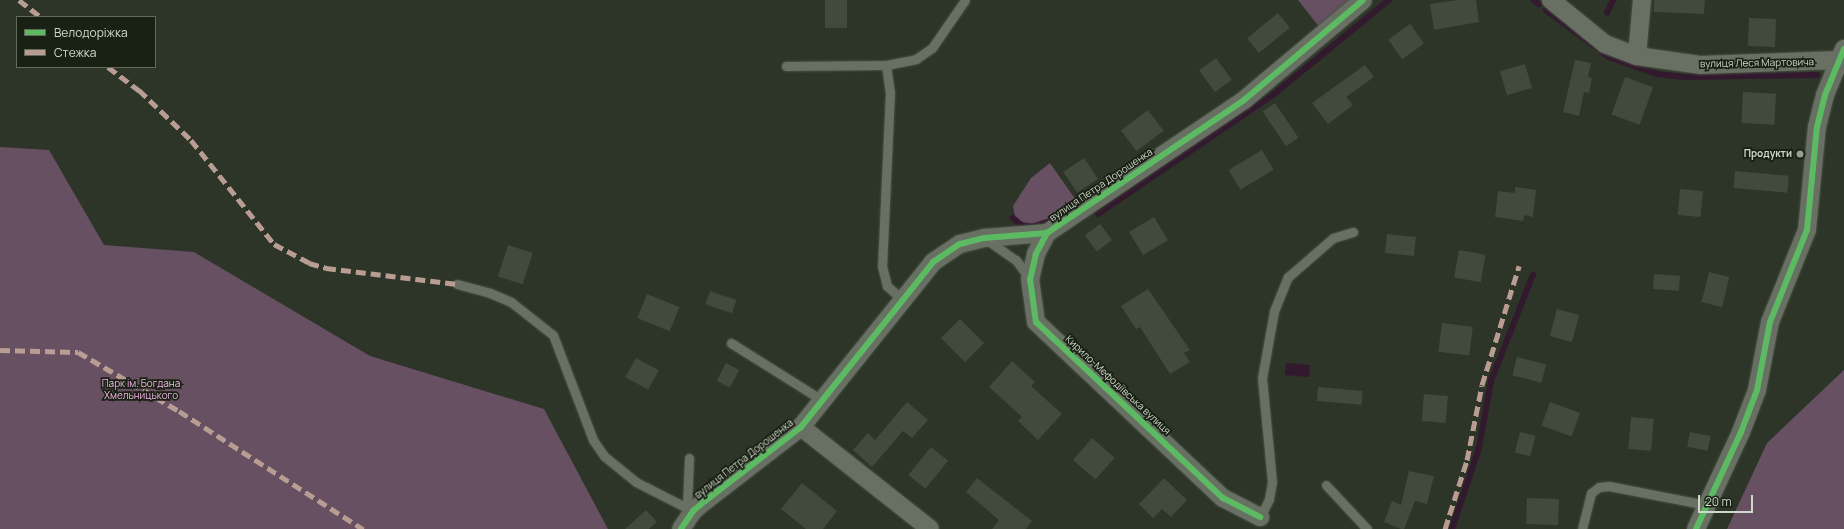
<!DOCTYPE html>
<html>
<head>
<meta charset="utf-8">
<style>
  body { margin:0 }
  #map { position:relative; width:1844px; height:529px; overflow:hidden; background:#2c3527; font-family:Manrope,sans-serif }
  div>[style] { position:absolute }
  .green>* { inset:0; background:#675061 }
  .water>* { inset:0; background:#33192e; transform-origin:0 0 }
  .stream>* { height:5.5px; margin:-2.75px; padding:0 2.75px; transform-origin:2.75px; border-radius:2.75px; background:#33192e }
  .building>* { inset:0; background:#414a3c; transform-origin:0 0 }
  .roads { filter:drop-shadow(0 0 1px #495145) drop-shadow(0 0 1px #495145) }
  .service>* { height:9px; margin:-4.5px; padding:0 4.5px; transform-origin:4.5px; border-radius:4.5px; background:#686f63 }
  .minor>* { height:18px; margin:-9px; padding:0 9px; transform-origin:9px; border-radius:9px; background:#686f63 }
  .quiet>* { height:5px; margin-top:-2.5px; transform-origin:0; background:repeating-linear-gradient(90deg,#b99d93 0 10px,transparent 0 15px) }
  .cycleway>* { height:6px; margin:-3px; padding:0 3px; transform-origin:3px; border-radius:3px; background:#5cba63 }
  .dots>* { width:11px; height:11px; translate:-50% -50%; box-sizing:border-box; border:2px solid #192014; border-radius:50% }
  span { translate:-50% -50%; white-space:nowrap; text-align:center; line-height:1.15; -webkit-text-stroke:3.5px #192014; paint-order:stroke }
  .street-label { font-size:10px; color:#cfd9c9 }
  .poi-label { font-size:10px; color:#cfd9c9; font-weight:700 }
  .right { translate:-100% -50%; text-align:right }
  .park-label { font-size:10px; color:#f1b5e4 }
  .legend { position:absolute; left:16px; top:16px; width:140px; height:52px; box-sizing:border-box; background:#192014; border:1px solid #626a5c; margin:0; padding:5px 7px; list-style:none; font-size:12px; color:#cfd9c9 }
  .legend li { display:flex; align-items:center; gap:8px; height:20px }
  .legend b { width:20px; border:1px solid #626a5c }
  .scale { position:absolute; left:1698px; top:495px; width:55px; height:18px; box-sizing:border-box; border:2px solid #cfd9c9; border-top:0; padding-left:5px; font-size:12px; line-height:14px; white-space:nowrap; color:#cfd9c9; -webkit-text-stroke:3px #192014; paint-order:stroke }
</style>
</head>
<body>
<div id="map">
  <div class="green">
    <i style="clip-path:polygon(1298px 0,1355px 0,1320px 28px)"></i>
    <i style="clip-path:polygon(0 147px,49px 150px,104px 245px,194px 252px,370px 356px,544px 409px,608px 529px,0 529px)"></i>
    <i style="clip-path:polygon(1050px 163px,1078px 203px,1047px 222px,1023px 224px,1015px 216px,1013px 206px,1031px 178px)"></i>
    <i style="clip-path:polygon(1844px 370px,1844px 529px,1727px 529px,1767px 443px)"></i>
  </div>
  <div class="water">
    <i style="left:1286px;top:363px;width:24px;height:12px;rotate:5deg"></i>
  </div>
  <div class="stream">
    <i style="left:1534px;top:0;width:6px;rotate:39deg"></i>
    <i style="left:1546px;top:10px;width:79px;rotate:36.7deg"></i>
    <i style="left:1609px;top:57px;width:51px;rotate:19.5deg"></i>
    <i style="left:1657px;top:74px;width:30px;rotate:6deg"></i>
    <i style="left:1687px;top:77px;width:130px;rotate:-0.9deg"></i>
    <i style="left:1607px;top:13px;width:14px;rotate:-65deg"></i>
    <i style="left:1098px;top:214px;width:212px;rotate:-34.2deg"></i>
    <i style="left:1273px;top:95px;width:150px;rotate:-39.3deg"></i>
    <i style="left:1013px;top:218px;width:11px;rotate:38deg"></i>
    <i style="left:1022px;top:225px;width:10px;rotate:11deg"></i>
    <i style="left:1032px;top:227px;width:20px;rotate:-18deg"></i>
    <i style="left:1452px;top:529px;width:85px;rotate:-71.6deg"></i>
    <i style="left:1479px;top:448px;width:68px;rotate:-79.8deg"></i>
    <i style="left:1491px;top:381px;width:114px;rotate:-68.4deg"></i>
  </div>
  <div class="building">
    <i style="left:825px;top:0;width:22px;height:28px"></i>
    <i style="clip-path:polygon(1457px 0,1476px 0,1479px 22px,1434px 30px,1430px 4px)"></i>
    <i style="clip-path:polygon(1654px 0,1705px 0,1704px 14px,1654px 12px)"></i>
    <i style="left:1278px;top:13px;width:19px;height:40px;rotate:51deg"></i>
    <i style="left:1749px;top:18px;width:27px;height:28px;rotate:2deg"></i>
    <i style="left:1410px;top:24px;width:24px;height:27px;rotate:54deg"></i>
    <i style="left:1216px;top:58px;width:27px;height:21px;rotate:54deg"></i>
    <i style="clip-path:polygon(1575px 60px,1591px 63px,1588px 77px,1592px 78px,1589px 93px,1584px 92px,1579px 116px,1563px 112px)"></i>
    <i style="left:1525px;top:64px;width:25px;height:26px;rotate:74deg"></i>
    <i style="clip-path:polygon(1365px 65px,1374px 77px,1346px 97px,1353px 105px,1328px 124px,1312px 103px)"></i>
    <i style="left:1625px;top:77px;width:30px;height:40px;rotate:20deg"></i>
    <i style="left:1743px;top:92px;width:33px;height:31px;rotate:3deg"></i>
    <i style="left:1275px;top:103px;width:42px;height:15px;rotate:56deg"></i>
    <i style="left:1148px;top:110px;width:26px;height:34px;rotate:53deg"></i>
    <i style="left:1262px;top:150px;width:23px;height:39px;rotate:59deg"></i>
    <i style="left:1084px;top:158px;width:25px;height:25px;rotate:56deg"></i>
    <i style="left:1735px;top:171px;width:54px;height:17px;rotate:5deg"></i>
    <i style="clip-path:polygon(1515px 187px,1536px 190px,1533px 217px,1524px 215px,1523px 221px,1495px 217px,1498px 191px,1515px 193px)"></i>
    <i style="left:1680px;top:189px;width:23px;height:26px;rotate:5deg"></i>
    <i style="left:1154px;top:217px;width:27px;height:29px;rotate:59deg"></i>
    <i style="left:1100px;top:224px;width:20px;height:19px;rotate:53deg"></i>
    <i style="left:1387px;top:234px;width:29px;height:19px;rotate:6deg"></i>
    <i style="left:508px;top:245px;width:26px;height:33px;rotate:18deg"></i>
    <i style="left:1459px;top:250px;width:27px;height:28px;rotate:10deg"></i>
    <i style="left:1709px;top:272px;width:21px;height:31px;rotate:14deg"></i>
    <i style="left:1654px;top:274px;width:26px;height:15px;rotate:4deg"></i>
    <i style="clip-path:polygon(1148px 289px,1190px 350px,1184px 353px,1190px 362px,1170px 374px,1140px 327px,1136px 329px,1121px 306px)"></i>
    <i style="left:710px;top:291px;width:28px;height:14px;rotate:19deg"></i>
    <i style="left:647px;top:294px;width:35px;height:26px;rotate:22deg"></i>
    <i style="left:1557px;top:309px;width:23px;height:28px;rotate:15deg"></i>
    <i style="left:960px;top:319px;width:34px;height:27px;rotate:45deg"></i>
    <i style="left:1442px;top:323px;width:31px;height:29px;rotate:7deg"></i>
    <i style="left:1517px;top:357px;width:30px;height:19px;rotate:14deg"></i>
    <i style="left:636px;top:358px;width:26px;height:22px;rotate:29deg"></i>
    <i style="clip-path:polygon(1012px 361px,1035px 382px,1031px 386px,1062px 414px,1038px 440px,1018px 421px,1022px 417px,989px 387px)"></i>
    <i style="left:726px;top:363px;width:15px;height:20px;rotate:28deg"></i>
    <i style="left:1318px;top:387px;width:45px;height:14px;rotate:5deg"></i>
    <i style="left:1424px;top:394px;width:24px;height:27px;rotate:5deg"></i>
    <i style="clip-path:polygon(907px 402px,928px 420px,912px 438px,903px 431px,872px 467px,853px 450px,868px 433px,875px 440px)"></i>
    <i style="left:1550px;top:402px;width:32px;height:25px;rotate:20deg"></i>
    <i style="left:1631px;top:417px;width:23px;height:32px;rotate:5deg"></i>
    <i style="left:1520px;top:432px;width:16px;height:21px;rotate:14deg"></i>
    <i style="left:1690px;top:432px;width:21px;height:15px;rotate:11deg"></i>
    <i style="left:1092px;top:438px;width:30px;height:29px;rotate:41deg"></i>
    <i style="left:931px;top:447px;width:22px;height:36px;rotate:39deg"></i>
    <i style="clip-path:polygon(1409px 471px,1434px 476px,1427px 504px,1415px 501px,1404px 529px,1401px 529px,1384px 522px,1392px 501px,1401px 505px)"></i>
    <i style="clip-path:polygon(977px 478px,1032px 521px,1026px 529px,992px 529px,999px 520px,966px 492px)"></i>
    <i style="clip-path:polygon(1164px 478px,1187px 500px,1171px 517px,1162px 509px,1153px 518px,1139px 504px)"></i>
    <i style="clip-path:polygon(802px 483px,837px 511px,823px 529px,806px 529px,781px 509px)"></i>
    <i style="left:1527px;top:498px;width:32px;height:26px;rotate:2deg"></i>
    <i style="clip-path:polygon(646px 510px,657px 522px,649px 529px,625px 529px)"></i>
  </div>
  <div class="roads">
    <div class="service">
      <i style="left:886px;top:65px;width:27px;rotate:82deg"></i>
      <i style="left:890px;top:92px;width:174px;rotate:92.6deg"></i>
      <i style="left:882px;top:266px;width:21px;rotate:76deg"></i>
      <i style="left:887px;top:286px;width:20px;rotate:41deg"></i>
      <i style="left:786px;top:66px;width:100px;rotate:-0.6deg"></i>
      <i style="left:886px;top:65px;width:31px;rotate:-11deg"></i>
      <i style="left:916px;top:59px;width:19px;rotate:-35deg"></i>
      <i style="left:932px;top:48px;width:58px;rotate:-55.5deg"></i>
      <i style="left:987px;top:240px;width:35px;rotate:35deg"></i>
      <i style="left:1016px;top:260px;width:24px;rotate:54deg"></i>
      <i style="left:457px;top:284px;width:34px;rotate:15deg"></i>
      <i style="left:490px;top:293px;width:23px;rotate:23deg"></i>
      <i style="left:511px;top:302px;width:53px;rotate:38.2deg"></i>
      <i style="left:553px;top:335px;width:112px;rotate:69.1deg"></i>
      <i style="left:593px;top:440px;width:19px;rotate:55deg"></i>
      <i style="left:604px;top:456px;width:41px;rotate:39.1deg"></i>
      <i style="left:636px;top:482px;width:64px;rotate:27deg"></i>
      <i style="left:731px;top:343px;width:107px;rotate:32.1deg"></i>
      <i style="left:1326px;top:485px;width:60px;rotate:47deg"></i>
      <i style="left:687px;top:506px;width:48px;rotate:-87.6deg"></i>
      <i style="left:1260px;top:517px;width:20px;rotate:-63deg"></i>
      <i style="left:1269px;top:499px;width:17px;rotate:-80deg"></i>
      <i style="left:1272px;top:482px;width:104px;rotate:-95.5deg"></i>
      <i style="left:1262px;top:378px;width:68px;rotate:-79.8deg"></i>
      <i style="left:1274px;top:311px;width:37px;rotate:-68deg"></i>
      <i style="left:1288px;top:277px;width:60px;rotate:-40.9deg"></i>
      <i style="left:1333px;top:238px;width:21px;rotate:-17deg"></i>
      <i style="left:1582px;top:529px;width:37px;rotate:-76deg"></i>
      <i style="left:1591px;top:493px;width:10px;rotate:-37deg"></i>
      <i style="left:1599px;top:487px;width:10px;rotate:-6deg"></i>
      <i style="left:1609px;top:486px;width:100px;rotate:11deg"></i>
    </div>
    <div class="minor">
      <i style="left:1551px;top:0;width:70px;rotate:39.2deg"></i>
      <i style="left:1605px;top:44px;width:34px;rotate:21deg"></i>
      <i style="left:1637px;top:56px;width:65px;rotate:8deg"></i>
      <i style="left:1701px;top:65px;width:137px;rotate:-2.1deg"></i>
      <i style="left:1637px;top:56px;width:56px;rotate:-84.9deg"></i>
      <i style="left:1047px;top:233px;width:24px;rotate:118deg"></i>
      <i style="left:1036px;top:254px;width:26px;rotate:103deg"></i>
      <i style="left:1030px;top:279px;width:43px;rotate:82.1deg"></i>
      <i style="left:1036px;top:322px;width:257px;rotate:43.3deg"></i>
      <i style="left:1223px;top:498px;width:42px;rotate:27.2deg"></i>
      <i style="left:801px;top:427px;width:164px;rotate:38.3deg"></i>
      <i style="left:681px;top:529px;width:22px;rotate:-56deg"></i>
      <i style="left:693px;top:511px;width:16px;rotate:-40deg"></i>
      <i style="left:705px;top:501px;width:121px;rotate:-37.6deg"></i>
      <i style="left:801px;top:427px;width:211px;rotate:-51.3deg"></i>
      <i style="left:933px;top:262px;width:32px;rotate:-34deg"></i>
      <i style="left:960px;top:244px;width:25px;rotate:-14deg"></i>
      <i style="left:984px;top:238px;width:63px;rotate:-4.5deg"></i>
      <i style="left:1047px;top:233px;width:238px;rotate:-34deg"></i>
      <i style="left:1244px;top:100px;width:155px;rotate:-40deg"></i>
      <i style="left:1696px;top:529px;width:107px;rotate:-65.1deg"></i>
      <i style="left:1741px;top:432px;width:45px;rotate:-69.1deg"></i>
      <i style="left:1757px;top:390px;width:69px;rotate:-79.2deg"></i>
      <i style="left:1770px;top:322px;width:99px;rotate:-68.1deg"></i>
      <i style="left:1807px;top:230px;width:103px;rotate:-84.5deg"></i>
      <i style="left:1817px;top:127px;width:33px;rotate:-76deg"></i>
      <i style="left:1825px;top:95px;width:50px;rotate:-67.6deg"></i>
    </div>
  </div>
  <div class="quiet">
    <i style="left:19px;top:0;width:28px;rotate:38deg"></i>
    <i style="left:108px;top:67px;width:39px;rotate:37deg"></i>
    <i style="left:139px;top:90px;width:72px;rotate:43.9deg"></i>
    <i style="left:191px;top:140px;width:133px;rotate:51.4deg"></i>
    <i style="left:274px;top:244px;width:40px;rotate:28deg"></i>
    <i style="left:309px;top:263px;width:18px;rotate:16deg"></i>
    <i style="left:326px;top:268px;width:132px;rotate:7deg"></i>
    <i style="left:0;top:350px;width:78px;rotate:1.5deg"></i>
    <i style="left:78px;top:352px;width:117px;rotate:30.3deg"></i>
    <i style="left:179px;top:411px;width:219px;rotate:32.7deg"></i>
    <i style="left:1445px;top:529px;width:72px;rotate:-72.3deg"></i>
    <i style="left:1467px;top:460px;width:76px;rotate:-78.7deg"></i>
    <i style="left:1482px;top:385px;width:125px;rotate:-72.7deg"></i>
  </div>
  <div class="cycleway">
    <i style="left:1047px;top:233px;width:24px;rotate:118deg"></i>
    <i style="left:1036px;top:254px;width:26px;rotate:103deg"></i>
    <i style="left:1030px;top:279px;width:43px;rotate:82.1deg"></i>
    <i style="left:1036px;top:322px;width:257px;rotate:43.3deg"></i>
    <i style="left:1223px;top:498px;width:42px;rotate:27.2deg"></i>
    <i style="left:681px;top:529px;width:22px;rotate:-56deg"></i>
    <i style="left:693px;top:511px;width:16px;rotate:-40deg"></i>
    <i style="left:705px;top:501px;width:121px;rotate:-37.6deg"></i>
    <i style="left:801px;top:427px;width:211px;rotate:-51.3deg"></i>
    <i style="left:933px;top:262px;width:32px;rotate:-34deg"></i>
    <i style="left:960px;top:244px;width:25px;rotate:-14deg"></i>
    <i style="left:984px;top:238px;width:63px;rotate:-4.5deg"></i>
    <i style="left:1047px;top:233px;width:238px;rotate:-34deg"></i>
    <i style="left:1244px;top:100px;width:155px;rotate:-40deg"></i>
    <i style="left:1696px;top:529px;width:107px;rotate:-65.1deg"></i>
    <i style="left:1741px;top:432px;width:45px;rotate:-69.1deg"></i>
    <i style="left:1757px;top:390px;width:69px;rotate:-79.2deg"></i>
    <i style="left:1770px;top:322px;width:99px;rotate:-68.1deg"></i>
    <i style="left:1807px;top:230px;width:103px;rotate:-84.5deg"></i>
    <i style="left:1817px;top:127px;width:33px;rotate:-76deg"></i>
    <i style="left:1825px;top:95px;width:50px;rotate:-67.6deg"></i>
  </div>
  <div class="dots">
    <i style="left:1800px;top:154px;background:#96a090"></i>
  </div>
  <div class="street-label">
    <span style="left:1757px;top:63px;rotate:-1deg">вулиця Леся Мартовича</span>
    <span style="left:1101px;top:185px;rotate:-34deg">вулиця Петра Дорошенка</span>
    <span style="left:1118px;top:385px;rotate:43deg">Кирило-Мефодіївська вулиця</span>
    <span style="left:744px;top:459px;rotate:-38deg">вулиця Петра Дорошенка</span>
  </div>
  <div class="poi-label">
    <span class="right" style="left:1792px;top:154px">Продукти</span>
  </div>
  <div class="park-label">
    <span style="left:141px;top:389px">Парк ім. Богдана<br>Хмельницького</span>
  </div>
  <ul class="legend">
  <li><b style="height:5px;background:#5cba63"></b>Велодоріжка</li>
  <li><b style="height:5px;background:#b99d93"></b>Стежка</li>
  </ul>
  <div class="scale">20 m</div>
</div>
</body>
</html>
